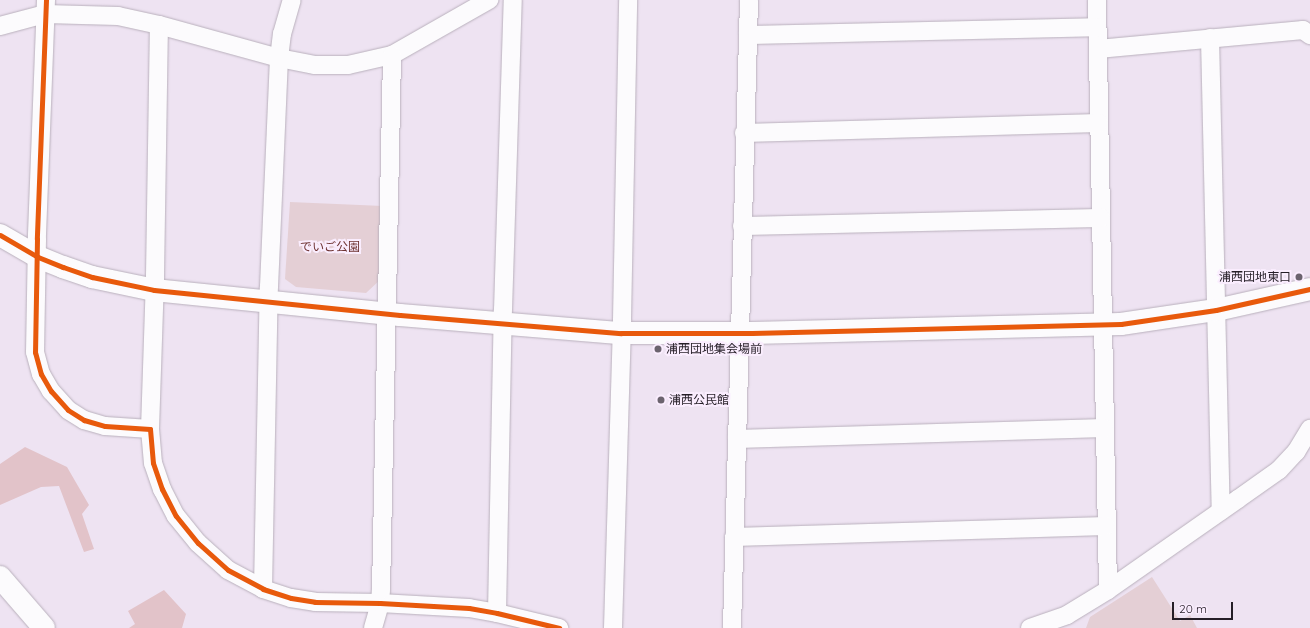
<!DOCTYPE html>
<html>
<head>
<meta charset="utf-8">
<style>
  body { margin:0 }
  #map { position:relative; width:1310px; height:628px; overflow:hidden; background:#eee3f2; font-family:Quicksand,"Noto Sans JP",sans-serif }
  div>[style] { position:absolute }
  .green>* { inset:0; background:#e4cfd5 }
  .forest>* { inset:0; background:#e2c3c9 }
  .roads { filter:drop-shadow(0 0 1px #b9b0bc) drop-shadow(0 0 1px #b9b0bc) }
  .minor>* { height:18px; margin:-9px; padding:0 9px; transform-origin:9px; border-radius:9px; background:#fcfbfd }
  .tertiary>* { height:22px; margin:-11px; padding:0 11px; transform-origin:11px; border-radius:11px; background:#fcfbfd }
  .cycleway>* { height:5px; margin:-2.5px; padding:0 2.5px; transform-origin:2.5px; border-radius:2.5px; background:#e8590c }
  .dots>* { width:11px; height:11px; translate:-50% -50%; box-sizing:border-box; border:2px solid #faedfe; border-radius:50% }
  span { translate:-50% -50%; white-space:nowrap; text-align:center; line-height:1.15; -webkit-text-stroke:4px #faedfe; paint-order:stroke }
  .park-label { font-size:12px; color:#6d3231 }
  .poi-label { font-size:12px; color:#251e27 }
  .right { translate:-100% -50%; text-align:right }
  .left { translate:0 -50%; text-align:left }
  .scale { position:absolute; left:1172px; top:602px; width:61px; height:18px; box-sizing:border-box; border:2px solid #251e27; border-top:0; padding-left:5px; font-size:12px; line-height:14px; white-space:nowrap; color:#251e27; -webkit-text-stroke:3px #faedfe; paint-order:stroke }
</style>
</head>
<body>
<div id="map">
  <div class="green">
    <i style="clip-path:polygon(290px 202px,383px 206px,381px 279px,366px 293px,296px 287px,285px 279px)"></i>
    <i style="clip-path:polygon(1152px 577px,1180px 621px,1190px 615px,1197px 628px,1086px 628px,1090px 617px)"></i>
  </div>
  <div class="forest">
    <i style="clip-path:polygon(25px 447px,67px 467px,89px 505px,82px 514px,94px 549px,84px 552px,59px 486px,41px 487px,0 505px,0 464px)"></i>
    <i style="clip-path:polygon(164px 590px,186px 614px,182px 628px,129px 628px,135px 624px,128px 611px)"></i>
  </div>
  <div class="roads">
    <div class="minor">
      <i style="left:46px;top:0;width:239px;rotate:92.2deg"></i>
      <i style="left:37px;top:239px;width:113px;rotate:91deg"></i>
      <i style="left:35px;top:352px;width:23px;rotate:75deg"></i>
      <i style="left:41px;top:374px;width:20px;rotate:60deg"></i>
      <i style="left:51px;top:391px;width:25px;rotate:48deg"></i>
      <i style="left:68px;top:410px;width:19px;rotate:32deg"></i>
      <i style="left:84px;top:420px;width:22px;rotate:16deg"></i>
      <i style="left:105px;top:426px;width:45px;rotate:3.8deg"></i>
      <i style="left:150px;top:429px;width:34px;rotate:85deg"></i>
      <i style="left:153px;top:463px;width:28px;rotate:71deg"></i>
      <i style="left:162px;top:489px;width:30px;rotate:63deg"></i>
      <i style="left:176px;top:516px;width:35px;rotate:51deg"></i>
      <i style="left:198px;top:543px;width:40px;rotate:42deg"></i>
      <i style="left:228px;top:570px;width:40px;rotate:28deg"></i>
      <i style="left:263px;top:589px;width:29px;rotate:18deg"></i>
      <i style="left:291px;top:598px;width:24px;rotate:9deg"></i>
      <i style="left:315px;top:602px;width:65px;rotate:0.9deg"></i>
      <i style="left:380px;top:603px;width:89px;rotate:3.2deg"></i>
      <i style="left:469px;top:608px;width:28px;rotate:10deg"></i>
      <i style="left:497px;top:613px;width:64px;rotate:13.6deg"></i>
      <i style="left:1097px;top:0;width:590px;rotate:88.93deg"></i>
      <i style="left:0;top:26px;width:47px;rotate:-14.9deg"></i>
      <i style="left:45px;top:14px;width:73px;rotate:1.6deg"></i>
      <i style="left:118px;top:16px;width:42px;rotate:12.4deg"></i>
      <i style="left:159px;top:25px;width:124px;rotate:15.4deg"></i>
      <i style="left:279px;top:58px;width:37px;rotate:11deg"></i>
      <i style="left:315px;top:65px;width:33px"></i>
      <i style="left:348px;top:65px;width:45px;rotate:-12.8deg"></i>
      <i style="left:392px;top:55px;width:112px;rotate:-29.6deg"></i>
      <i style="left:748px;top:35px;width:349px;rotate:-1.3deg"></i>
      <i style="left:1210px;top:38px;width:473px;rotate:88.7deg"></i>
      <i style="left:1098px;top:49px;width:206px;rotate:-5.3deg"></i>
      <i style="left:1303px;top:30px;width:9px;rotate:36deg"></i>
      <i style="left:744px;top:133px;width:355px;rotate:-1.6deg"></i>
      <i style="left:742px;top:226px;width:359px;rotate:-1.3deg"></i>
      <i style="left:150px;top:429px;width:153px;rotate:-88.1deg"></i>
      <i style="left:155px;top:276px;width:251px;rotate:-89.1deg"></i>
      <i style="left:737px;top:439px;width:367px;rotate:-1.7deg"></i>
      <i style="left:734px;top:537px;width:372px;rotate:-1.7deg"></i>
      <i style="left:263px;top:589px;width:302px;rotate:-88.9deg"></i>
      <i style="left:269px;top:287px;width:229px;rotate:-87.5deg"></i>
      <i style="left:279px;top:58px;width:24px;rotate:-83deg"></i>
      <i style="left:282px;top:34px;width:35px;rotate:-74deg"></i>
      <i style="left:497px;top:613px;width:303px;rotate:-88.9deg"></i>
      <i style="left:503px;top:310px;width:310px;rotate:-88.2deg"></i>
      <i style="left:373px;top:628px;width:26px;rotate:-74deg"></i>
      <i style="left:380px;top:603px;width:13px;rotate:-86deg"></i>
      <i style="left:381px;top:590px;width:535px;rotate:-88.82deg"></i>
      <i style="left:613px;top:628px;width:308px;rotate:-88.3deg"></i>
      <i style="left:622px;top:320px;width:320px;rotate:-88.9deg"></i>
      <i style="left:732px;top:628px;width:628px;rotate:-88.45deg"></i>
      <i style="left:1030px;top:628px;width:39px;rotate:-19deg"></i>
      <i style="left:1067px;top:615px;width:48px;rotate:-31.4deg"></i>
      <i style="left:1108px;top:590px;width:159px;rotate:-35deg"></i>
      <i style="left:1238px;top:499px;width:50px;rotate:-35.3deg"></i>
      <i style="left:1279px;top:470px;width:25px;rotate:-47deg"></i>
      <i style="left:1296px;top:452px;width:27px;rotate:-59deg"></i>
    </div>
    <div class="tertiary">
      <i style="left:0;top:235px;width:44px;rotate:30.1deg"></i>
      <i style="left:38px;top:257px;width:27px;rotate:22deg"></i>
      <i style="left:63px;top:267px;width:31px;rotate:19deg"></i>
      <i style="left:92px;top:277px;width:63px;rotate:11.8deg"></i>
      <i style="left:154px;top:290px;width:247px;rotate:5.8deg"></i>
      <i style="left:400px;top:315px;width:222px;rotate:4.7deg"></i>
      <i style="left:621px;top:333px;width:131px"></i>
      <i style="left:752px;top:333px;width:369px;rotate:-1.4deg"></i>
      <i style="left:1121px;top:324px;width:96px;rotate:-8.4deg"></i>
      <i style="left:1216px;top:310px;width:96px;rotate:-12.6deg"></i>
      <i style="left:0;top:577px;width:67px;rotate:49.2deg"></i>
    </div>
  </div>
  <div class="cycleway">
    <i style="left:46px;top:0;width:239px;rotate:92.2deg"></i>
    <i style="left:37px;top:239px;width:113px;rotate:91deg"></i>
    <i style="left:35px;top:352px;width:23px;rotate:75deg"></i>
    <i style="left:41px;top:374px;width:20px;rotate:60deg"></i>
    <i style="left:51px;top:391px;width:25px;rotate:48deg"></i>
    <i style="left:68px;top:410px;width:19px;rotate:32deg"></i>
    <i style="left:84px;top:420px;width:22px;rotate:16deg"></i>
    <i style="left:105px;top:426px;width:45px;rotate:3.8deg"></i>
    <i style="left:150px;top:429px;width:34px;rotate:85deg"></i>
    <i style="left:153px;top:463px;width:28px;rotate:71deg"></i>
    <i style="left:162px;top:489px;width:30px;rotate:63deg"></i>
    <i style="left:176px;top:516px;width:35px;rotate:51deg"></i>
    <i style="left:198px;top:543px;width:40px;rotate:42deg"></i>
    <i style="left:228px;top:570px;width:40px;rotate:28deg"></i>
    <i style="left:263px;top:589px;width:29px;rotate:18deg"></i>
    <i style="left:291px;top:598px;width:24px;rotate:9deg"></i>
    <i style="left:315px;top:602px;width:65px;rotate:0.9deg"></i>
    <i style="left:380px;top:603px;width:89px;rotate:3.2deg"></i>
    <i style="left:469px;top:608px;width:28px;rotate:10deg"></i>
    <i style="left:497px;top:613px;width:64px;rotate:13.6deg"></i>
    <i style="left:0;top:235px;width:44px;rotate:30.1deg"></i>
    <i style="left:38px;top:257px;width:27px;rotate:22deg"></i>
    <i style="left:63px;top:267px;width:31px;rotate:19deg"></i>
    <i style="left:92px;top:277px;width:63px;rotate:11.8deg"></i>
    <i style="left:154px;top:290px;width:247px;rotate:5.8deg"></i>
    <i style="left:400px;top:315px;width:222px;rotate:4.7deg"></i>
    <i style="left:621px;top:333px;width:131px"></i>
    <i style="left:752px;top:333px;width:369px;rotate:-1.4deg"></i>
    <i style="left:1121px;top:324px;width:96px;rotate:-8.4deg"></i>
    <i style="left:1216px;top:310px;width:96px;rotate:-12.6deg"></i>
  </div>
  <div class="dots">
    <i style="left:1299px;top:277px;background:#6b636e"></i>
    <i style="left:658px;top:349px;background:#6b636e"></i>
    <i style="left:661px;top:400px;background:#6b636e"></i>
  </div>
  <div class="park-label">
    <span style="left:330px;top:247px">でいご公園</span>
  </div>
  <div class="poi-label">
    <span class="right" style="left:1291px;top:277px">浦西団地東口</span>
    <span class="left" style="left:666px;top:349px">浦西団地集会場前</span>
    <span class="left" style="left:669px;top:400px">浦西公民館</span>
  </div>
  <div class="scale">20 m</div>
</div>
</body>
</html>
